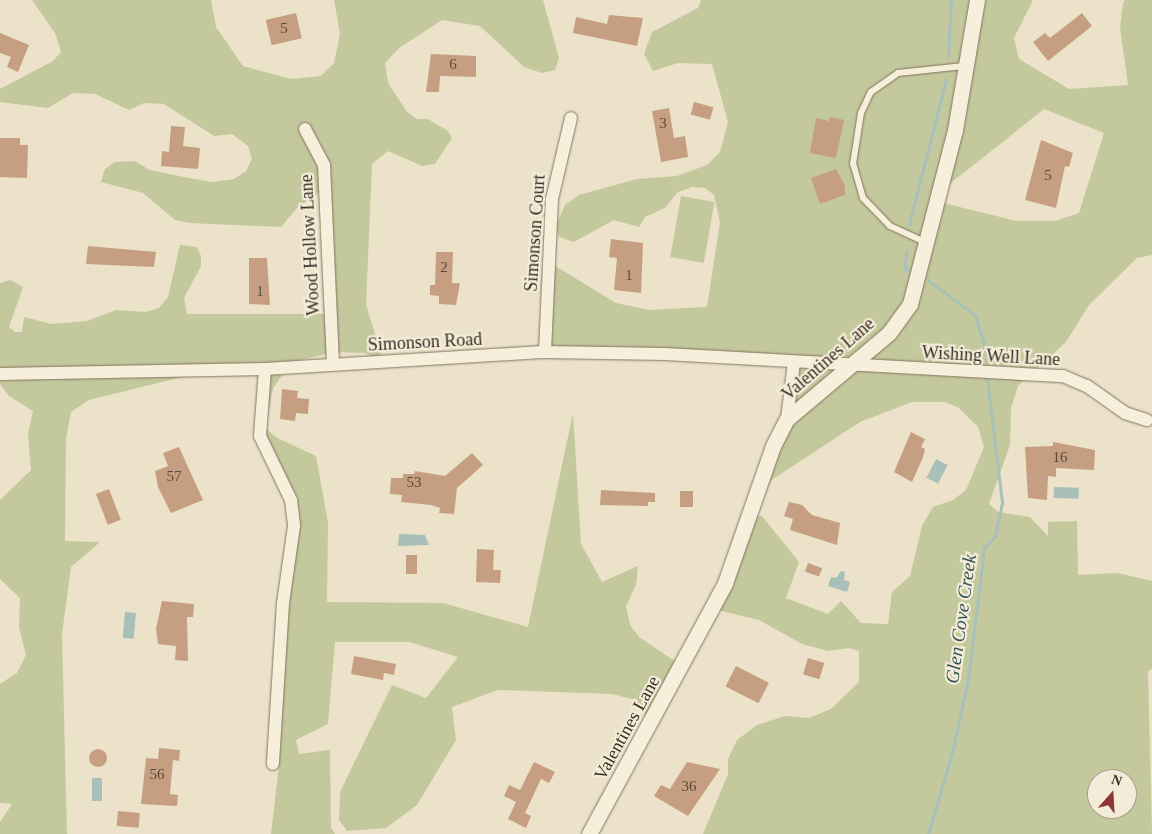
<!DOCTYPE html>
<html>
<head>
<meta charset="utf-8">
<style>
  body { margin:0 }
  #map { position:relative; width:1152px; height:834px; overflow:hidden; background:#ebe2c9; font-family:Georgia,serif }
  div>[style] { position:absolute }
  .green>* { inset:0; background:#c3c99d; transform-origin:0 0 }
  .water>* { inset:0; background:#a9c0ba; transform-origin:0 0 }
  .stream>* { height:3px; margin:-1.5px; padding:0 1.5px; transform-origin:1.5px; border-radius:1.5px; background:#a9c0ba }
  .building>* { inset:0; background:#c69f82; transform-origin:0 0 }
  .round { border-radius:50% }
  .roads { filter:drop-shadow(0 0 1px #86745f) drop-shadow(0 0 1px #86745f) }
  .service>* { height:6px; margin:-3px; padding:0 3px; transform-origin:3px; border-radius:3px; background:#f6efdc }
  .minor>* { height:12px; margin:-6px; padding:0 6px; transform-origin:6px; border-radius:6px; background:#f6efdc }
  .tertiary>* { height:15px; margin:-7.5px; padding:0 7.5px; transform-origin:7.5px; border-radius:7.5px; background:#f6efdc }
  span { translate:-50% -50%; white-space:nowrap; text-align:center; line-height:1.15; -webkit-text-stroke:4.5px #f3ecd8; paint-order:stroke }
  .number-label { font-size:15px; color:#5c4a39 }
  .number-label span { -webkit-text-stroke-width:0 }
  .street-label { font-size:18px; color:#382d21 }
  .water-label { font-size:19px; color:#325655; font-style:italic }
  .north { position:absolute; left:1087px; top:769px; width:50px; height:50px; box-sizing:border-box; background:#f3ecd8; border:1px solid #a8a08f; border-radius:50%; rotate:19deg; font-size:14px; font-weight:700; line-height:20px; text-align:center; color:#382d21 }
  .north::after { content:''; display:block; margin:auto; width:18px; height:22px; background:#903534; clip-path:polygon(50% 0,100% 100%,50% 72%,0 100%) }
</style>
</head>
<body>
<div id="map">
  <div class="green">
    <i style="clip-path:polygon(32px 0,211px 0,216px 27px,243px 66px,291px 79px,321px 76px,334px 63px,340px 34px,334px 0,543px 0,559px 58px,555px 70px,542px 73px,524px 67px,480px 26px,442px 20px,399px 48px,385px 63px,388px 83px,407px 112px,417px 119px,428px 119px,448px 131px,452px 138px,435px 164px,422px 166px,388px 151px,372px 164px,366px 304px,383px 362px,365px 353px,335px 352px,304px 359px,284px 373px,273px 388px,265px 428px,277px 438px,316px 456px,328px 523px,327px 602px,443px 603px,528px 627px,573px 413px,581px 544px,602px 582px,638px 566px,636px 585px,626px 606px,630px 625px,639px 637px,682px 666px,651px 725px,636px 700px,612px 694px,498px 690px,452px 707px,456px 740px,417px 805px,386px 828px,347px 831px,339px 820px,340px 792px,392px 685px,426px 698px,458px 657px,409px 642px,335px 642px,328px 724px,296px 740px,299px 754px,330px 750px,331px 828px,335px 834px,271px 834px,279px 765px,285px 607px,296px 525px,262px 437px,266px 401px,256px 363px,235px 364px,89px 400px,71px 412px,66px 438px,65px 541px,100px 542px,71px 567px,62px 634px,67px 834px,0 834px,0 822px,12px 804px,0 803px,0 684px,17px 673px,26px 655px,19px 628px,20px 598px,0 579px,0 500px,31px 470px,28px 433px,33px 411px,9px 396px,0 384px,0 283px,10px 280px,23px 287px,9px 327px,15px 332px,22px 332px,24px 317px,52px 324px,87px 321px,116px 310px,146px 312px,159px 308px,168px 297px,180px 245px,197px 247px,201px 256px,201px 266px,184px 298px,187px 314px,327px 314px,324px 189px,297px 208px,281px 227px,189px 223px,175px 220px,143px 193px,101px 182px,105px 169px,115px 162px,134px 161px,150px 170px,194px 179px,213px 182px,234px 179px,246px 171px,252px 159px,248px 146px,232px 134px,214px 136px,164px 104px,144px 103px,129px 110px,95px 94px,73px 93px,48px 108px,0 102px,0 89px,53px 61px,61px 52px,55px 33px)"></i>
    <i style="clip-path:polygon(evenodd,701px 0,1033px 0,1014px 38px,1019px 59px,1069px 89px,1128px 85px,1120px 27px,1123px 3px,1125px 0,1152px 0,1152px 255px,1137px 258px,1089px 305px,1066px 342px,1018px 386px,1011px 408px,1010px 445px,989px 504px,998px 512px,1030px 517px,1048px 536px,1048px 522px,1077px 521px,1078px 575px,1118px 573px,1152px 581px,1152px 669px,1148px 671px,1152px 834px,703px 834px,728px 774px,728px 759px,737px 740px,757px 725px,785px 716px,809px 718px,831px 709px,859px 682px,859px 651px,849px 648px,828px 651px,802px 644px,759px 620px,713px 609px,749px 516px,762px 516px,799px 562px,786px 598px,828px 614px,841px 601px,861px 623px,888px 624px,892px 592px,910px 576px,922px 526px,933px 507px,953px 500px,966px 490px,984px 447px,978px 427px,959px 408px,945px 402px,912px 402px,860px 422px,758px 489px,787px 419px,794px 362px,545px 352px,552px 264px,616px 303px,649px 310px,707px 307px,720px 222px,714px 195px,705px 188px,692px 187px,678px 192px,665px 208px,645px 217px,639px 227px,614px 220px,574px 242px,559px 237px,556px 225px,565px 205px,579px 195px,637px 179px,677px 176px,707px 165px,720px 152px,728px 122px,712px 64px,678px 63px,653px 71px,644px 54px,652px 32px,698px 8px,701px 0,1044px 109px,1104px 133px,1079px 213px,1055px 221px,1017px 221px,939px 202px,942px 190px,1044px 109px,701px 0,1097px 779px,1127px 779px,1127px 809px,1097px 809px,1097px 779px)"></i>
    <i style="left:681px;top:196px;width:34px;height:62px;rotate:10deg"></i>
  </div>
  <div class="water">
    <i style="left:936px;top:459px;width:13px;height:21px;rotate:27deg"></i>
    <i style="left:1054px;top:487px;width:25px;height:11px;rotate:2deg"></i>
    <i style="clip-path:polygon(399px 534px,425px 535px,429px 545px,398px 546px)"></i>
    <i style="clip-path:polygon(841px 571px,845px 572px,844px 580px,850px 582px,847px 592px,828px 586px,831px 577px,836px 578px)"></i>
    <i style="left:125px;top:612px;width:11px;height:26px;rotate:5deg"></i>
    <i style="left:92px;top:778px;width:10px;height:23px"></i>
  </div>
  <div class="stream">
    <i style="left:948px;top:56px;width:56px;rotate:-86.9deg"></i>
    <i style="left:909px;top:224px;width:149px;rotate:-75.6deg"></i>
    <i style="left:906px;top:251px;width:18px;rotate:93deg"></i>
    <i style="left:905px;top:269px;width:5px;rotate:22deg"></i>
    <i style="left:929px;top:281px;width:57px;rotate:36.5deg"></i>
    <i style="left:975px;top:315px;width:45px;rotate:73.2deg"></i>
    <i style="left:928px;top:834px;width:84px;rotate:-73.5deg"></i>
    <i style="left:952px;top:753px;width:76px;rotate:-77.8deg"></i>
    <i style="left:968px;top:679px;width:132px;rotate:-83deg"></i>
    <i style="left:984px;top:548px;width:16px;rotate:-47deg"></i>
    <i style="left:995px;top:536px;width:35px;rotate:-78deg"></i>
    <i style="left:1002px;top:502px;width:124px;rotate:-97deg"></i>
  </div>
  <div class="building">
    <i style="left:296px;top:13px;width:26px;height:31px;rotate:77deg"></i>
    <i style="clip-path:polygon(1082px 13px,1092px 26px,1048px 61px,1033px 42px,1045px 33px,1050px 38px)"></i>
    <i style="clip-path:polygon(609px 15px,643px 18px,637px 46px,573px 33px,576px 17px,607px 24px)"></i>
    <i style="clip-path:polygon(0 33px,29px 45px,18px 72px,7px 67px,11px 57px,0 53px)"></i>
    <i style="clip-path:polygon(431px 54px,476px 56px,476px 77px,440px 76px,439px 92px,426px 92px)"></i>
    <i style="left:694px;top:102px;width:20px;height:13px;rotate:15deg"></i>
    <i style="clip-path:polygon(669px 108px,674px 138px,685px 136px,688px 157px,661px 162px,652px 111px)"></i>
    <i style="clip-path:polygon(830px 117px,844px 120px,836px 158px,810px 153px,816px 118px,829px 121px)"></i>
    <i style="clip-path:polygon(171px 126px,185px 127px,183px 146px,200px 148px,198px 169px,161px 166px,162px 151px,169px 152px)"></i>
    <i style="clip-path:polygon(0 138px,20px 138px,20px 145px,28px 145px,27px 178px,0 177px)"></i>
    <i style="clip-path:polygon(1041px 140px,1073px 153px,1069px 167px,1065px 166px,1056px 208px,1025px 200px)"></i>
    <i style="clip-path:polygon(836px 169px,845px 186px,845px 195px,820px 204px,811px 178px)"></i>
    <i style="clip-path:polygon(611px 239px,643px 243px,641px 293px,614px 290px,617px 258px,609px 257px)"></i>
    <i style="clip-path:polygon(88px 246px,156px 252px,154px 267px,86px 264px)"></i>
    <i style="clip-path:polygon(436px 252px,453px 252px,452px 283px,460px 283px,456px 305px,439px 304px,439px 296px,430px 295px,430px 285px,435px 285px)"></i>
    <i style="clip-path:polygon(249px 258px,267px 258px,270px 305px,249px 304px)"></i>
    <i style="clip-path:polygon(282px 389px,298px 391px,297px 398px,309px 399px,308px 414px,296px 413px,295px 421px,280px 419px)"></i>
    <i style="clip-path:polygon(911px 432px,925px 439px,921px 447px,925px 449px,923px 457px,912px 482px,894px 472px)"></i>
    <i style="clip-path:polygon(1053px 442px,1095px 450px,1094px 470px,1056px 468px,1056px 477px,1048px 476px,1047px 500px,1028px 498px,1025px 447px,1053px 446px)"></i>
    <i style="clip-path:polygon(179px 447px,203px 500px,171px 513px,158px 487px,155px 471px,168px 466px,163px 453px)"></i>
    <i style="clip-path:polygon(472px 453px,483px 465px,457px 488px,454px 514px,439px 513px,440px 508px,431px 505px,401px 502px,402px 495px,390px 494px,391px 478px,403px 478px,403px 474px,414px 474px,415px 471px,445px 476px)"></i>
    <i style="left:109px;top:489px;width:33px;height:14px;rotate:69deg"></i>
    <i style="clip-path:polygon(601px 490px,655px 493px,655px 502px,648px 502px,648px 506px,600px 505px)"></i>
    <i style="left:680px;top:491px;width:13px;height:16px"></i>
    <i style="clip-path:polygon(789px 502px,802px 505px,812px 515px,840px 523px,837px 545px,790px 530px,793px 519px,784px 516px)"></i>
    <i style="clip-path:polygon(477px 549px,494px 550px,493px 570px,501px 570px,500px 583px,476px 582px)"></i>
    <i style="left:406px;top:555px;width:11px;height:19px"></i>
    <i style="left:808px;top:563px;width:15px;height:9px;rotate:20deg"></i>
    <i style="clip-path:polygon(162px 601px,194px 604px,193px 617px,187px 617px,188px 661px,175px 660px,176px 646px,158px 644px,156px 629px)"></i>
    <i style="clip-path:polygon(354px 656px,396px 664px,394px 675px,384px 673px,383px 680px,351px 674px)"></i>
    <i style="left:808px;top:658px;width:17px;height:17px;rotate:17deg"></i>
    <i style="left:736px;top:666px;width:37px;height:23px;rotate:27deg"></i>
    <i style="clip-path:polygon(159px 748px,180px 750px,179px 761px,173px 760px,170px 794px,178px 795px,177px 806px,141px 804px,146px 758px,158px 759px)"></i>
    <i class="round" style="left:89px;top:749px;width:18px;height:18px"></i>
    <i style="clip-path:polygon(534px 762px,555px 772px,549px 783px,541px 779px,525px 813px,531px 816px,526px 828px,508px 819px,516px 802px,504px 796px,509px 785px,520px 790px)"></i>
    <i style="clip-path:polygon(687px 762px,720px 769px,688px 816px,654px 796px,661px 785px,670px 789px)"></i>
    <i style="left:118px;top:811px;width:22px;height:15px;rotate:5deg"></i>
  </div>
  <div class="roads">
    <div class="service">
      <i style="left:927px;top:243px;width:41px;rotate:-155.3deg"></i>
      <i style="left:890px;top:226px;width:39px;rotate:-134deg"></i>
      <i style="left:863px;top:198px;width:35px;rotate:-106deg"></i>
      <i style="left:853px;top:164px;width:52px;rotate:-81.1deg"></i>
      <i style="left:861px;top:113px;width:23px;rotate:-65deg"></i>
      <i style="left:871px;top:92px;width:33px;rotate:-35deg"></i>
      <i style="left:898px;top:73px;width:66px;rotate:-6.1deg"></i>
    </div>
    <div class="minor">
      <i style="left:305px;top:129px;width:41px;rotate:62.2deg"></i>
      <i style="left:324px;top:165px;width:199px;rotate:87.4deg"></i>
      <i style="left:545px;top:352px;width:153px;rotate:-87.4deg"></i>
      <i style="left:552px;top:199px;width:83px;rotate:-76.8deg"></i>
      <i style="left:265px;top:369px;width:67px;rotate:94.3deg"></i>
      <i style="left:260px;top:436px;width:71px;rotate:64.2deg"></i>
      <i style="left:291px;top:500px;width:26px;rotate:83deg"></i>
      <i style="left:294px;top:526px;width:78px;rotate:98.1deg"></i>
      <i style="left:283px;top:603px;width:161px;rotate:93.6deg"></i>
      <i style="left:0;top:374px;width:265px;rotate:-1.1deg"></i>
      <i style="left:265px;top:369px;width:281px;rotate:-3.5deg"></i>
      <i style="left:545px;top:352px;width:120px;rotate:1deg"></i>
      <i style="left:665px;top:354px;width:399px;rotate:3.2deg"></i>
      <i style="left:1063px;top:376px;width:26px;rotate:23deg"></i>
      <i style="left:1087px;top:386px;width:47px;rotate:35.4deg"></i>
      <i style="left:1125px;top:413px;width:23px;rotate:18deg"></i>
      <i style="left:787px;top:419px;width:57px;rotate:-83deg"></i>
    </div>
    <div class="tertiary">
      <i style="left:589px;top:834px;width:285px;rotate:-61.5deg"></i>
      <i style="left:725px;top:583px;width:145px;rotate:-70.7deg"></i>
      <i style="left:773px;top:446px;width:30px;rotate:-63deg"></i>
      <i style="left:787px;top:419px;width:133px;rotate:-40.1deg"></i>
      <i style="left:889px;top:333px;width:36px;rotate:-54deg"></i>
      <i style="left:910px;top:304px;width:180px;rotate:-75.5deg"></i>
      <i style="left:955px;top:130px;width:132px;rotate:-80.4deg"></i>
    </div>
  </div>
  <div class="number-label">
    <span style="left:284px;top:29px">5</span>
    <span style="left:453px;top:65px">6</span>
    <span style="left:663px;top:124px">3</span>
    <span style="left:1048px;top:176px">5</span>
    <span style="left:444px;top:268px">2</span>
    <span style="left:629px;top:276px">1</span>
    <span style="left:260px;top:292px">1</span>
    <span style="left:1060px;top:458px">16</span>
    <span style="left:174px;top:477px">57</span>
    <span style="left:414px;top:483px">53</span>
    <span style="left:157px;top:775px">56</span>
    <span style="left:689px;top:787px">36</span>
  </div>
  <div class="street-label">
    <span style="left:535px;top:233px;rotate:-86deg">Simonson Court</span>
    <span style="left:310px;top:245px;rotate:-93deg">Wood Hollow Lane</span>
    <span style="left:425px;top:342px;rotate:-3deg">Simonson Road</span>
    <span style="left:991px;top:356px;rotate:3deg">Wishing Well Lane</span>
    <span style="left:828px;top:359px;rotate:-41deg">Valentines Lane</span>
    <span style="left:627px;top:728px;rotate:-61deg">Valentines Lane</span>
  </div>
  <div class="water-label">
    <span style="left:961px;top:619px;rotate:-82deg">Glen Cove Creek</span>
  </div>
  <div class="north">N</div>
</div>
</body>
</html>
